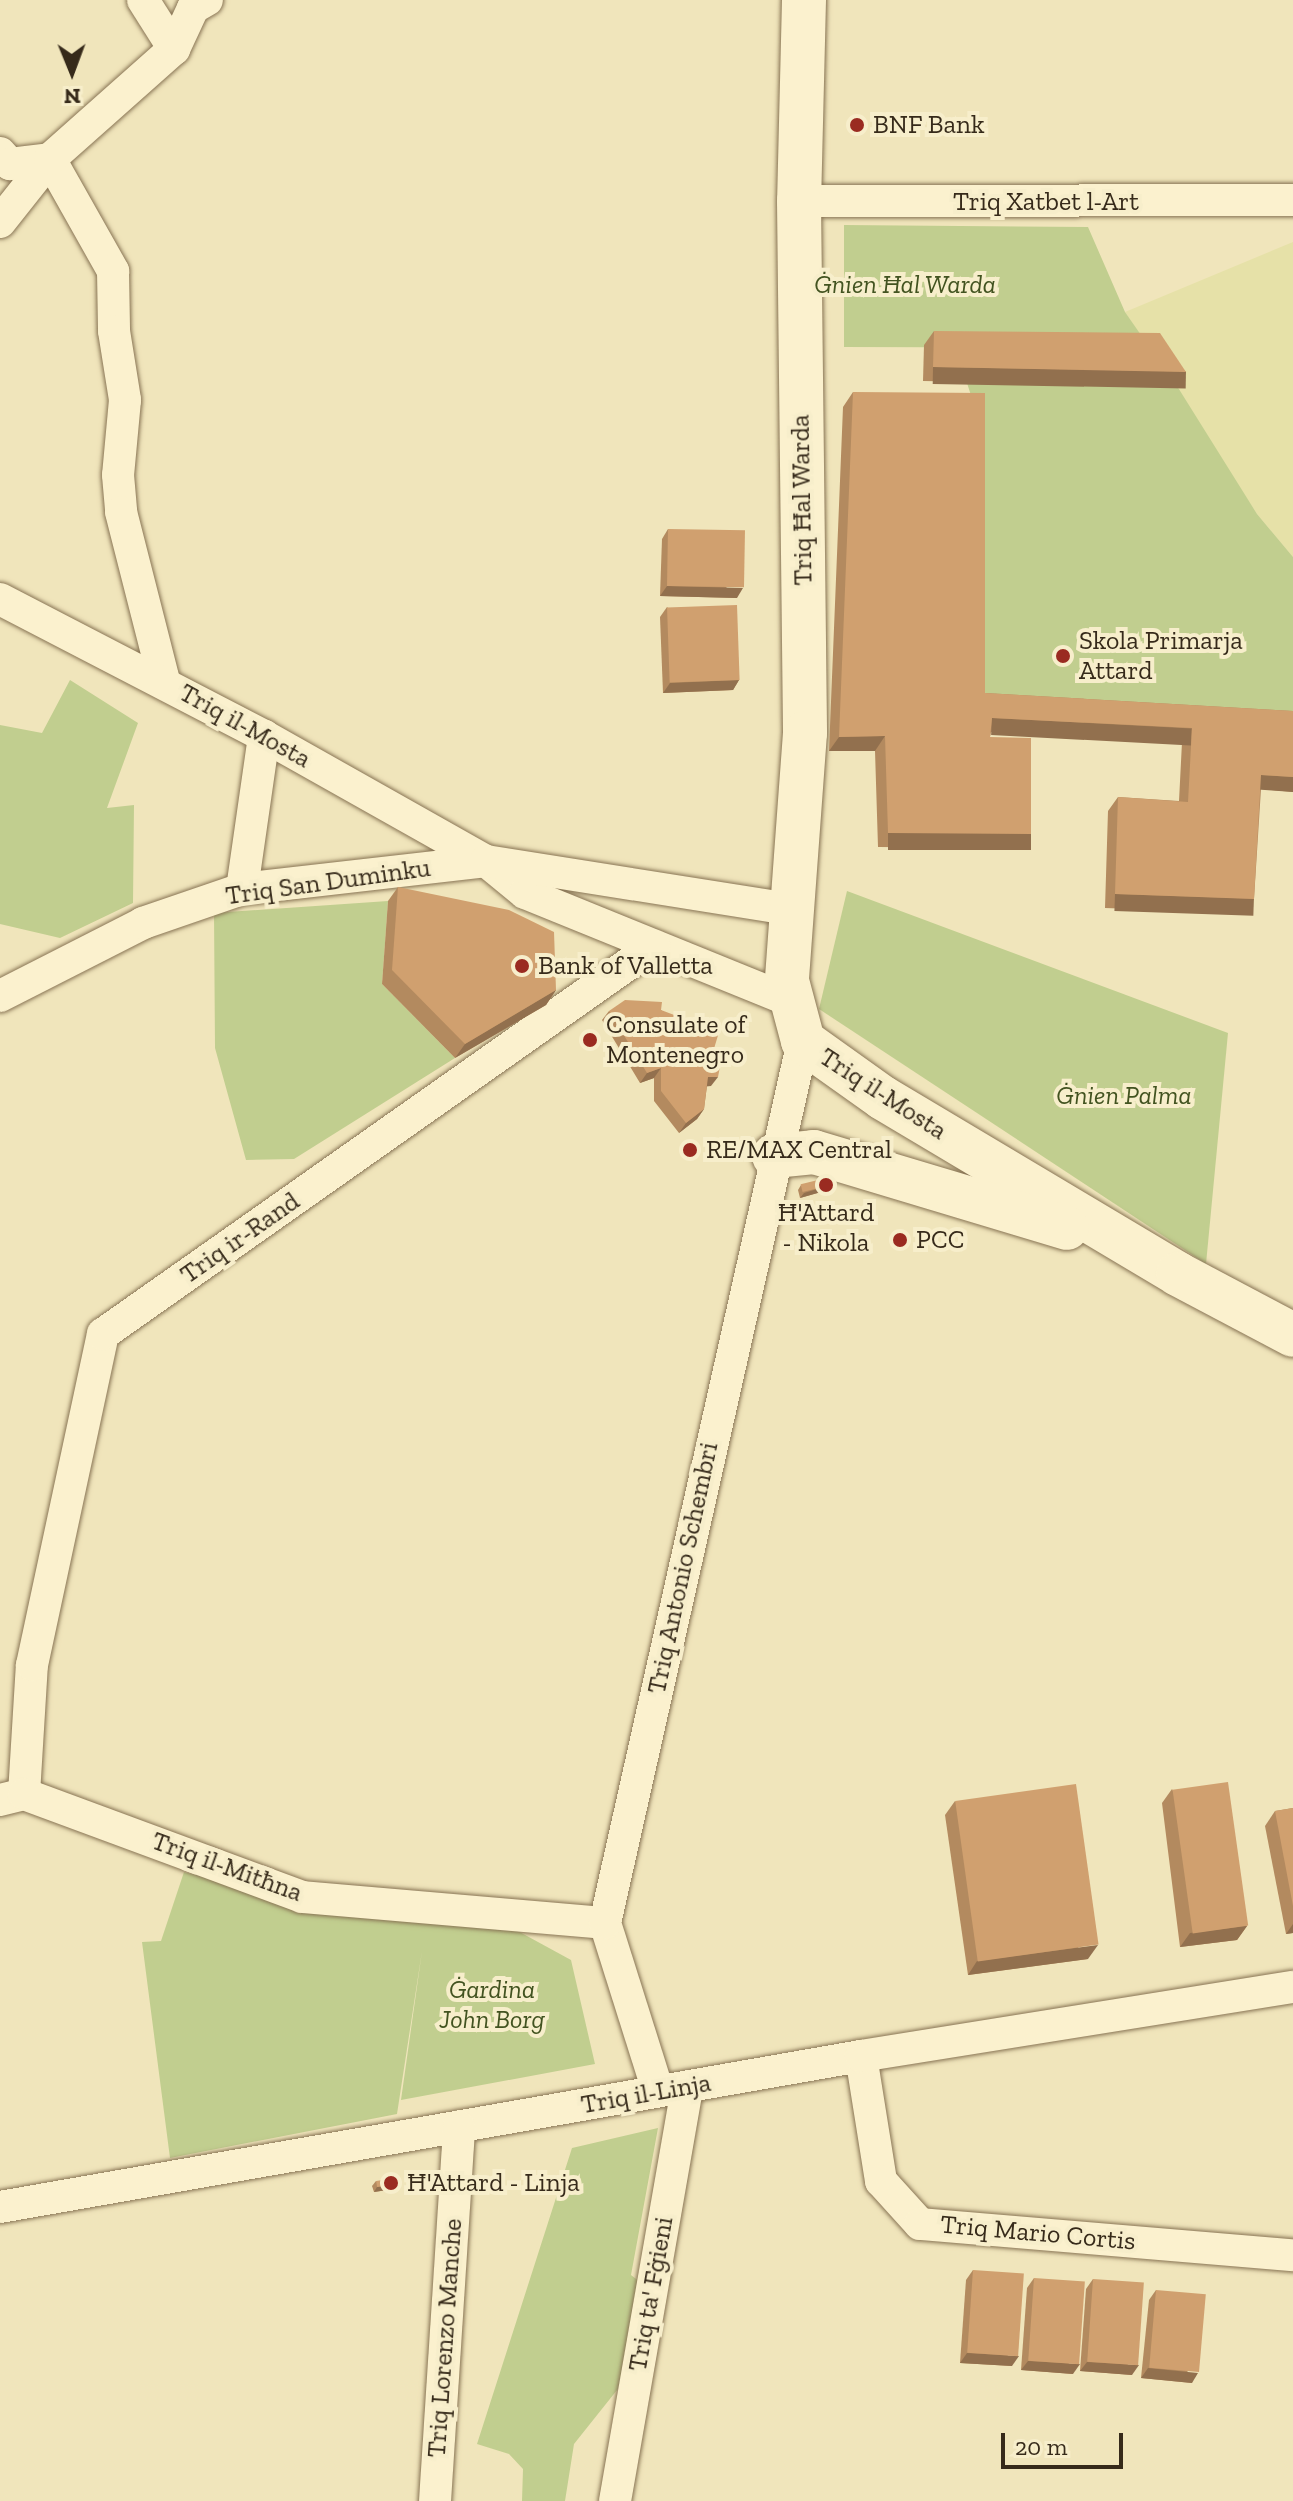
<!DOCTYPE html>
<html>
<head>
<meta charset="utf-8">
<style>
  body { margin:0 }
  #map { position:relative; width:1293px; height:2501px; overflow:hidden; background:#f0e5bb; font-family:"Zilla Slab",serif }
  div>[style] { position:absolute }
  .farmland>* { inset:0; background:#e6e1a8 }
  .green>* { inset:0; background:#c1ce8f }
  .roads { filter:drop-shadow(0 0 2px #887454) drop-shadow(0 0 2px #887454) }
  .street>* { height:32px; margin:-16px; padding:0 16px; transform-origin:16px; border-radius:16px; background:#fbf1ce }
  .secondary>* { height:44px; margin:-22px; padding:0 22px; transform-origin:22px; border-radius:22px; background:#fbf1ce }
  .wall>* { inset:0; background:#b38a5f }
  .shaded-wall>* { inset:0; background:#92704e; transform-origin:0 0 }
  .building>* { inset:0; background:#d0a06f; transform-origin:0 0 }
  .dots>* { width:22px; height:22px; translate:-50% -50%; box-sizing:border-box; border:4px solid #f7eecb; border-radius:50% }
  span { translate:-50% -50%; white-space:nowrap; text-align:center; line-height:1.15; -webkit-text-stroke:8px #f7eecb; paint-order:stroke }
  .poi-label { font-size:26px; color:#362a1a }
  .left { translate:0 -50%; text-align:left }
  .street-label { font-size:26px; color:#362a1a }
  .park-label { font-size:26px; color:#425320; font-style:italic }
  .north { position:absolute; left:32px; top:32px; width:80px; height:80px; -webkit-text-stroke:6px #f7eecb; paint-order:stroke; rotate:179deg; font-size:22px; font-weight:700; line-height:32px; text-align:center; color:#362a1a }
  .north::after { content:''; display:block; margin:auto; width:28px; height:36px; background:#362a1a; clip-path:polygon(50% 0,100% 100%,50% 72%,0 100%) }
  .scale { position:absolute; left:1001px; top:2433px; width:122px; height:36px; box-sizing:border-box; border:4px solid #362a1a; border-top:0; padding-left:10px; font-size:24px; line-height:28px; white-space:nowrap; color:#362a1a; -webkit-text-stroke:6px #f7eecb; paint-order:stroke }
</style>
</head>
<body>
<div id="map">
  <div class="farmland">
    <i style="clip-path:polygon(1293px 242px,1293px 557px,1257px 514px,1125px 312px)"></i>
  </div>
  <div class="green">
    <i style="clip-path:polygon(844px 225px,1088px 227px,1125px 312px,1150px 348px,844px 347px)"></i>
    <i style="clip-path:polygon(967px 383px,1177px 386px,1257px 514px,1293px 557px,1293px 725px,975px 707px,975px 408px)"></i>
    <i style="clip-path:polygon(70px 680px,138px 723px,107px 808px,134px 805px,133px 903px,60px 938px,0 924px,0 725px,42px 733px)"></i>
    <i style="clip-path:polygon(847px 891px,1228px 1033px,1206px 1264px,819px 1009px)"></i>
    <i style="clip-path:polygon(388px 901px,382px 984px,455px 1058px,294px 1159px,246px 1160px,215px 1048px,214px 913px)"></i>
    <i style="clip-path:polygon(184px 1872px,309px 1903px,516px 1930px,571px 1960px,595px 2064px,401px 2100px,422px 1951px,397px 2114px,170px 2158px,142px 1942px,161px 1941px)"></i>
    <i style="clip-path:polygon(658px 2128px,631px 2275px,654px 2293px,633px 2370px,574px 2444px,565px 2501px,522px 2501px,523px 2469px,509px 2454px,477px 2444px,572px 2148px)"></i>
  </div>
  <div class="roads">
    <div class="street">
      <i style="left:143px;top:0;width:58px;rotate:57.7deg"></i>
      <i style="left:0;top:153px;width:15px;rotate:48deg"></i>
      <i style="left:10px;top:164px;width:40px;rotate:-7.1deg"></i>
      <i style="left:50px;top:159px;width:129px;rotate:60.6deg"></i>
      <i style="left:113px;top:271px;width:60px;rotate:89deg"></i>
      <i style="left:114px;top:331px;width:70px;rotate:80.9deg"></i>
      <i style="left:125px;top:400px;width:75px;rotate:95.3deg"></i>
      <i style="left:118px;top:475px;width:37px;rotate:85deg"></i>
      <i style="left:121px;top:512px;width:174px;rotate:75.7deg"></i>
      <i style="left:799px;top:201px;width:494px;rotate:-0.1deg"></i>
      <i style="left:0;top:222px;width:80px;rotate:-51.6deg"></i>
      <i style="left:50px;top:159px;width:166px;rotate:-41.6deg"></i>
      <i style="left:174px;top:49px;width:45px;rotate:-65.1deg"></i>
      <i style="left:193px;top:8px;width:16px;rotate:-30deg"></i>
      <i style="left:0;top:599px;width:297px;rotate:27.4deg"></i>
      <i style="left:264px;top:736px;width:255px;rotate:29.4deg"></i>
      <i style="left:486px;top:861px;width:50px;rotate:39.4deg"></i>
      <i style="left:525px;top:893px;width:285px;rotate:22.1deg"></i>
      <i style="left:242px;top:889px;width:155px;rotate:-81.8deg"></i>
      <i style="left:0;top:996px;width:161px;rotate:-27deg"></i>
      <i style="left:143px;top:923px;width:105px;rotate:-19deg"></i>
      <i style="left:242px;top:889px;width:246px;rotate:-6.5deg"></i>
      <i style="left:486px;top:861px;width:306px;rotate:9deg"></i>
      <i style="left:24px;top:1794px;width:129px;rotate:-86.5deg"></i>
      <i style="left:32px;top:1665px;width:339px;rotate:-77.9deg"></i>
      <i style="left:103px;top:1334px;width:674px;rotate:-35.15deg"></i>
      <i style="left:0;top:1800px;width:25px;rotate:-14deg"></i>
      <i style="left:24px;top:1794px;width:296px;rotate:20.3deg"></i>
      <i style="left:302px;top:1897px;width:304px;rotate:4.9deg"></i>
      <i style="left:861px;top:2056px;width:127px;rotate:80.9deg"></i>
      <i style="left:881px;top:2181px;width:58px;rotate:47.8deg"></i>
      <i style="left:920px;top:2224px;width:374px;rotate:4.8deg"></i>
      <i style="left:658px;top:2091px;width:176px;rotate:-107.5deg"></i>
      <i style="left:605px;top:1923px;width:904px;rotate:-77.35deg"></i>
      <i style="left:0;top:2207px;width:874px;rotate:-9.95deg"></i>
      <i style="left:861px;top:2056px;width:437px;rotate:-9.1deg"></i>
      <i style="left:435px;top:2501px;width:375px;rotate:-86.3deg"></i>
      <i style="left:615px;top:2501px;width:420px;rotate:-80.1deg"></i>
    </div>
    <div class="secondary">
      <i style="left:804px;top:0;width:201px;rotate:91.4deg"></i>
      <i style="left:799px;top:201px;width:532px;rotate:89.35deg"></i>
      <i style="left:805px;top:733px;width:249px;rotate:94.2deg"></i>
      <i style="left:787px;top:981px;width:62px;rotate:75.1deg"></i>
      <i style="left:803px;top:1041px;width:98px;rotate:35.5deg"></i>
      <i style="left:883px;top:1098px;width:344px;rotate:30.8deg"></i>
      <i style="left:1178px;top:1274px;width:130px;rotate:27.9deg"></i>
      <i style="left:774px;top:1156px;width:40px;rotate:-5.7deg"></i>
      <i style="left:814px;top:1152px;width:264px;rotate:16.7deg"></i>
    </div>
  </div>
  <div class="wall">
    <i style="clip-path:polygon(934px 331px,1186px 372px,1177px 386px,923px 381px,924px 345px)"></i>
    <i style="clip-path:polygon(853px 392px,985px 693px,1293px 711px,1293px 792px,1261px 789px,1254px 899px,1244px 913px,1105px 908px,1108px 811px,1118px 797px,1179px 801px,1182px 742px,991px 732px,990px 737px,1031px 834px,1021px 848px,878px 847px,875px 751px,829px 751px,843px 407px)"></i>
    <i style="clip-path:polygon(668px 529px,737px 598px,660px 596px,662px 539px)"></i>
    <i style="clip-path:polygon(667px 607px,739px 680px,733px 690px,663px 693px,660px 617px)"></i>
    <i style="clip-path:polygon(398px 887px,556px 990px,546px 1005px,455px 1058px,382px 984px,388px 901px)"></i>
    <i style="clip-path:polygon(661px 1010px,713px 1052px,711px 1086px,707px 1086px,704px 1109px,697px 1119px,679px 1133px,654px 1101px,654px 1078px,640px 1083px,602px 1020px,609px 1011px)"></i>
    <i style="clip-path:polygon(801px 1185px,824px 1187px,821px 1192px,800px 1198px,798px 1190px)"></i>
    <i style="clip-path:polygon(1172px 1789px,1247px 1926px,1237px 1940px,1180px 1947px,1162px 1803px)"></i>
    <i style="clip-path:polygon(955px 1801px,1088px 1959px,968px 1975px,945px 1815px)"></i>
    <i style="clip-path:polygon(1293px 1808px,1293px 1933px,1286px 1934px,1265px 1826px,1275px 1811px)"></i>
    <i style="clip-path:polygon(376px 2181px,390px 2185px,387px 2190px,374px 2192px,372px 2186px)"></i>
    <i style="clip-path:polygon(973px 2270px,1012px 2366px,960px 2363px,966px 2280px)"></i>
    <i style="clip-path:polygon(1034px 2278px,1073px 2374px,1021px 2370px,1027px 2288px)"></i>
    <i style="clip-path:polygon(1093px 2279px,1132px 2375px,1080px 2371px,1086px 2289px)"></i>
    <i style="clip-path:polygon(1156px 2290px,1192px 2383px,1141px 2378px,1149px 2300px)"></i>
  </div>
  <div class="shaded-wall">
    <i style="left:933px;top:367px;width:253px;height:17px;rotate:1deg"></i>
    <i style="clip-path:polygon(667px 586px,743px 588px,737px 598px,660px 596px)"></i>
    <i style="clip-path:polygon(739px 680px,733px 690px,663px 693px,670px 683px)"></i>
    <i style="left:992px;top:718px;width:200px;height:17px;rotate:3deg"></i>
    <i style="clip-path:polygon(885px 736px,875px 751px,829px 751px,839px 737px)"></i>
    <i style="clip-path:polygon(1261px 775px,1293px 777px,1293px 792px,1251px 789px)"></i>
    <i style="left:888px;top:833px;width:143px;height:17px"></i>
    <i style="left:1115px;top:894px;width:139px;height:17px;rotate:2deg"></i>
    <i style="clip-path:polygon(556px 990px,546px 1005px,455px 1058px,465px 1044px)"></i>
    <i style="clip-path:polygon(661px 1068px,654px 1078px,640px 1083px,647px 1073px)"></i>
    <i style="clip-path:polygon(708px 1077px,718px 1077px,711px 1086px,701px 1087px)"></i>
    <i style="clip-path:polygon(704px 1109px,697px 1119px,679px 1133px,686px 1123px)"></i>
    <i style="clip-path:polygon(824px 1187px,821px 1192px,800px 1198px,804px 1193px)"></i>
    <i style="clip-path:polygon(1293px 1924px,1293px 1933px,1286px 1934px)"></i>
    <i style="clip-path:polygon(1247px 1926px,1237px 1940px,1180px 1947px,1190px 1933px)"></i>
    <i style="clip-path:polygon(1098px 1945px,1088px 1959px,968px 1975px,977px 1961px)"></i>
    <i style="clip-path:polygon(390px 2185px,387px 2190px,374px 2192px,377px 2187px)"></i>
    <i style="clip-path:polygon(967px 2353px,1019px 2356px,1012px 2366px,960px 2363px)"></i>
    <i style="clip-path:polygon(1028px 2361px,1080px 2364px,1073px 2374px,1021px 2370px)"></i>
    <i style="clip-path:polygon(1087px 2362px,1139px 2365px,1132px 2375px,1080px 2371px)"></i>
    <i style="clip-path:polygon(1148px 2368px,1198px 2373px,1192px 2383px,1141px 2378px)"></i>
  </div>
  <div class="building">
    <i style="clip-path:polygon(934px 331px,1160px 333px,1186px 372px,933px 367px)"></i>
    <i style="clip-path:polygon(853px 392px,985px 393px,985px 693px,1293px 711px,1293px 777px,1261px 775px,1254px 899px,1115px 894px,1118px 797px,1188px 802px,1192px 728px,992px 718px,990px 737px,1031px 738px,1031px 834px,888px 833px,885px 736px,839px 737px)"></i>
    <i style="left:668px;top:529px;width:77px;height:57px;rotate:1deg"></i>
    <i style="left:737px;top:605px;width:75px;height:70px;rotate:88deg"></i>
    <i style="clip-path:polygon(398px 887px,509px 910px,554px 932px,556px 990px,465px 1044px,392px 970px)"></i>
    <i style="clip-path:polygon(625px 1000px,662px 1002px,661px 1010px,719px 1032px,713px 1052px,722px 1056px,718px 1077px,708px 1077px,704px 1109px,686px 1123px,661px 1091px,661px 1068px,647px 1073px,609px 1011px)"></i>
    <i style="left:822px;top:1179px;width:8px;height:22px;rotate:76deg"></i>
    <i style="left:1228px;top:1782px;width:145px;height:56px;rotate:82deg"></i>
    <i style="left:1076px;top:1784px;width:162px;height:122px;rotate:82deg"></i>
    <i style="clip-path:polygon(1293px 1808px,1293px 1906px,1275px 1811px)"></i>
    <i style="left:389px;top:2179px;width:6px;height:13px;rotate:81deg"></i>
    <i style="left:973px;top:2270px;width:51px;height:83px;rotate:4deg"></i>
    <i style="left:1034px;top:2278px;width:51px;height:83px;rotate:4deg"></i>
    <i style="left:1093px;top:2279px;width:51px;height:83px;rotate:4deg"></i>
    <i style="left:1156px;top:2290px;width:50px;height:78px;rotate:5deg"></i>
  </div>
  <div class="dots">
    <i style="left:857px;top:125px;background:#9a2b21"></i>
    <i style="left:1063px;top:656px;background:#9a2b21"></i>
    <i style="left:522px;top:966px;background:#9a2b21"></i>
    <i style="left:590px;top:1040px;background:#9a2b21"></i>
    <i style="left:690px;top:1150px;background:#9a2b21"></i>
    <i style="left:826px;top:1185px;background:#9a2b21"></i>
    <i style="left:900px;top:1240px;background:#9a2b21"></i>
    <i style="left:391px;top:2183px;background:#9a2b21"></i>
  </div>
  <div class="poi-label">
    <span class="left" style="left:873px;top:125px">BNF Bank</span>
    <span class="left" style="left:1079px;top:656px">Skola Primarja<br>Attard</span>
    <span class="left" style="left:538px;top:966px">Bank of Valletta</span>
    <span class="left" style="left:606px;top:1040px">Consulate of<br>Montenegro</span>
    <span class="left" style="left:706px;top:1150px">RE/MAX Central</span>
    <span style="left:826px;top:1228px">Ħ'Attard<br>- Nikola</span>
    <span class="left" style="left:916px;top:1240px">PCC</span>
    <span class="left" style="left:407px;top:2183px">Ħ'Attard - Linja</span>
  </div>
  <div class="street-label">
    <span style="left:1046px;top:202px">Triq Xatbet l-Art</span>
    <span style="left:802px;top:500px;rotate:-91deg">Triq Ħal Warda</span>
    <span style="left:245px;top:726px;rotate:29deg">Triq il-Mosta</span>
    <span style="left:328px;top:882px;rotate:-8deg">Triq San Duminku</span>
    <span style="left:883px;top:1094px;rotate:33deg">Triq il-Mosta</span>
    <span style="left:240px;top:1238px;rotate:-35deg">Triq ir-Rand</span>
    <span style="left:683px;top:1568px;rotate:-78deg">Triq Antonio Schembri</span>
    <span style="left:227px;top:1867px;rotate:20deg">Triq il-Mitħna</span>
    <span style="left:646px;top:2094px;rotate:-10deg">Triq il-Linja</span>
    <span style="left:1038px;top:2233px;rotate:5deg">Triq Mario Cortis</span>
    <span style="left:651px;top:2294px;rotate:-80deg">Triq ta' Fġieni</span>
    <span style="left:445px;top:2338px;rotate:-86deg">Triq Lorenzo Manche</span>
  </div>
  <div class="park-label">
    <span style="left:905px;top:285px">Ġnien Ħal Warda</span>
    <span style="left:1124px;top:1096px">Ġnien Palma</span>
    <span style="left:492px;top:2005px">Ġardina<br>John Borg</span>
  </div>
  <div class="north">N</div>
  <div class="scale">20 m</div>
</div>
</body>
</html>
